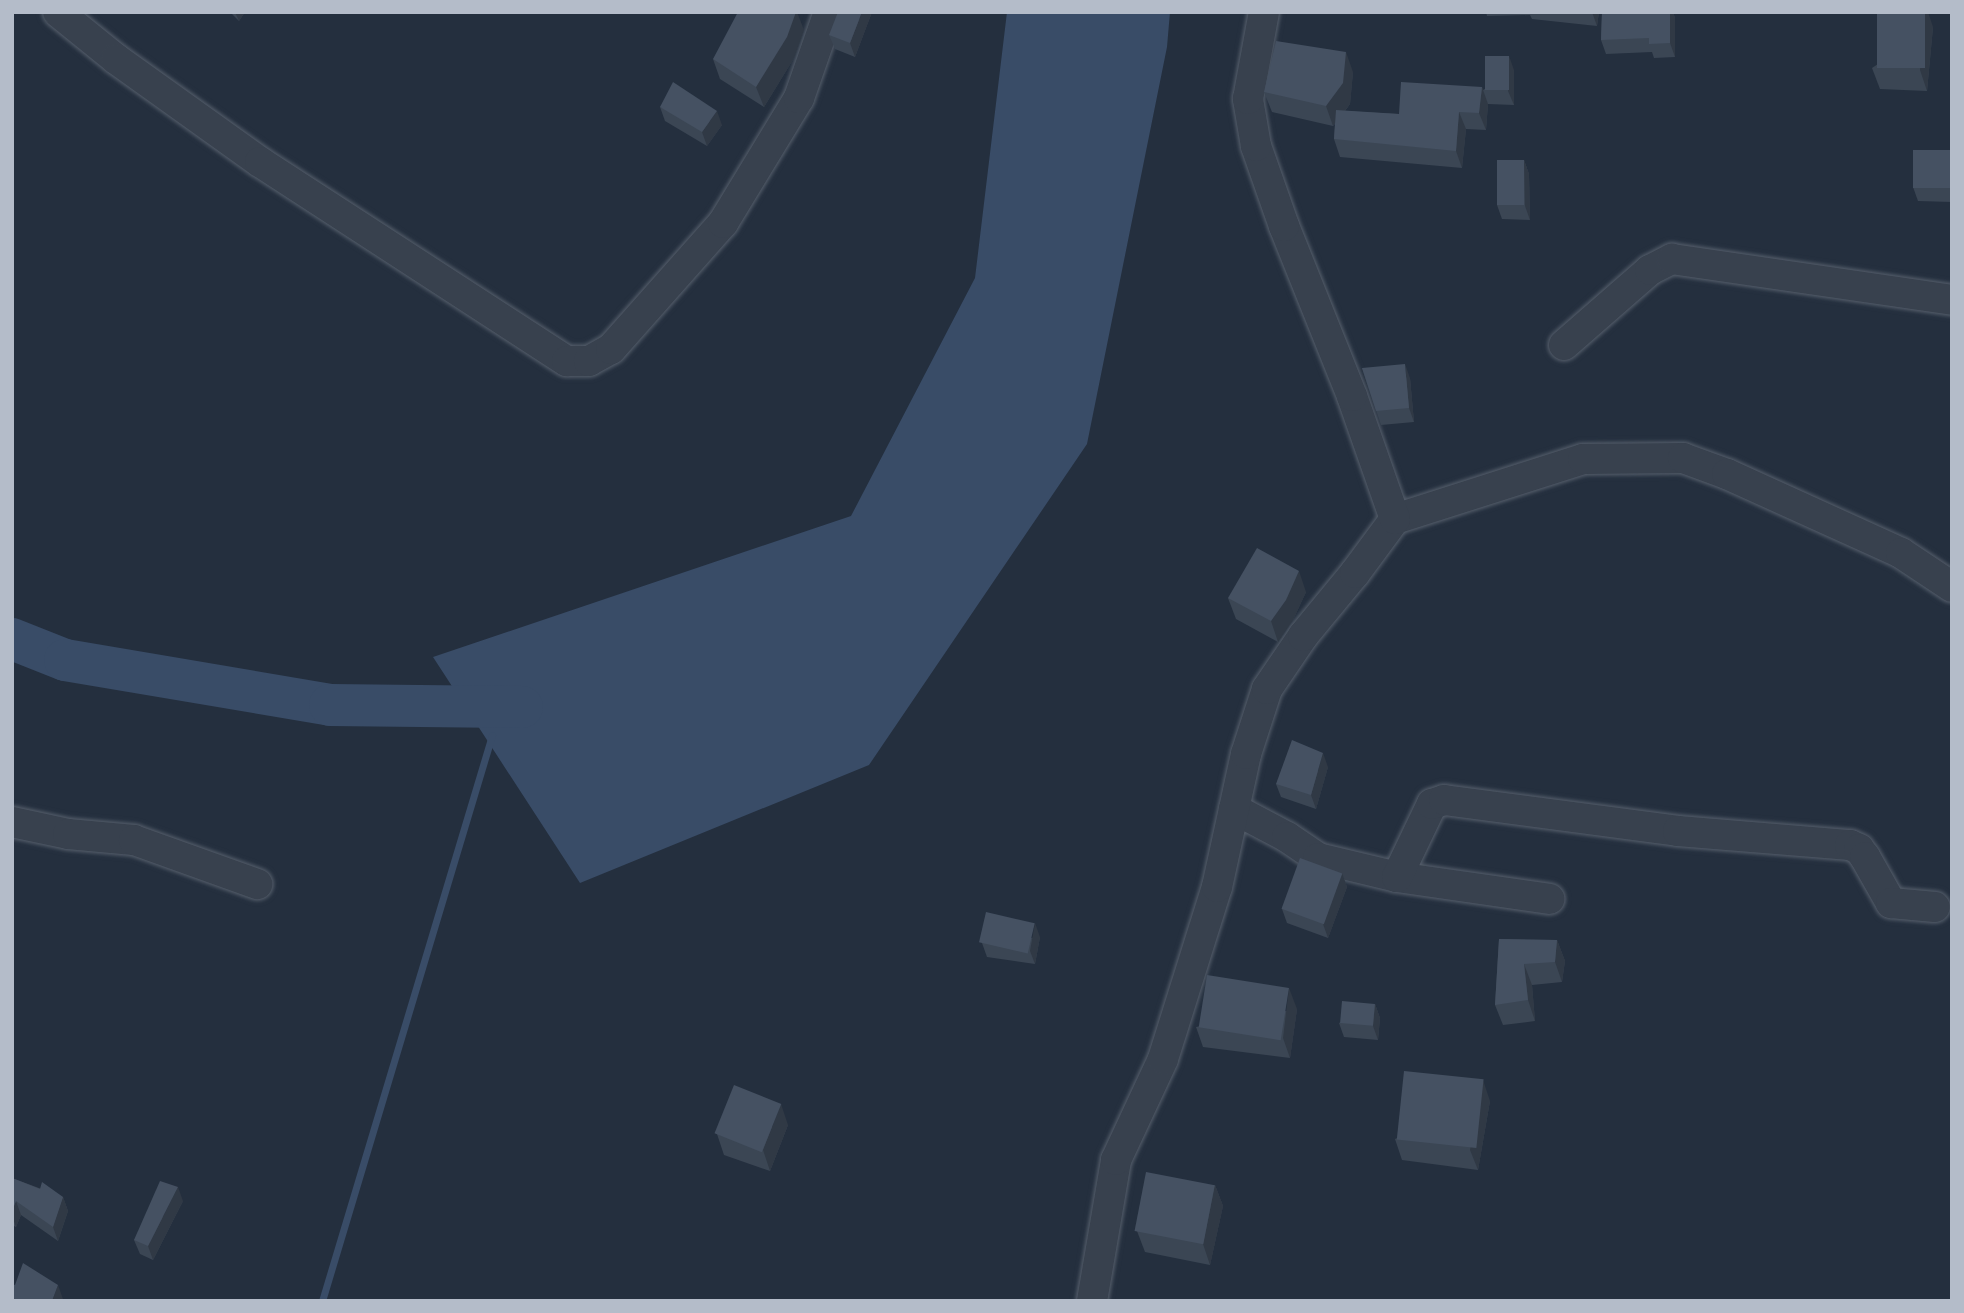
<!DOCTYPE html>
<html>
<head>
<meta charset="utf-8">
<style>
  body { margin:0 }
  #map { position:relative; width:1964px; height:1313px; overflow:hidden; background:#242f3e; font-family:Signika,sans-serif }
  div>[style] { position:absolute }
  .water>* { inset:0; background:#394c67 }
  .stream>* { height:7px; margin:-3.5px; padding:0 3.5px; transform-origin:3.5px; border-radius:3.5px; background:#394c67 }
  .river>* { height:42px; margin:-21px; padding:0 21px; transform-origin:21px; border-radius:21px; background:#394c67 }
  .roads { filter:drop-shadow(0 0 2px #565f6c) drop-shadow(0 0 2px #565f6c) }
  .minor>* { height:30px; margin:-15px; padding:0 15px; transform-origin:15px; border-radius:15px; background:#38414e }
  .wall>* { inset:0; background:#3b4654 }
  .shaded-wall>* { inset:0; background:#303945 }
  .building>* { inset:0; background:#455162; transform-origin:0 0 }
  span { translate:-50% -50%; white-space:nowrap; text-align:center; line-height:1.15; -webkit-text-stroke:5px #1d2633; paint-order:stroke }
  .frame { position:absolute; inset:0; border:14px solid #b4bcc9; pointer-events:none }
</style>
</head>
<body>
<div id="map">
  <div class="water">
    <i style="clip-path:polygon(1007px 12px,1170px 12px,1167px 47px,1087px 444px,869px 765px,580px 883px,433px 657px,851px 516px,975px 278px)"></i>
  </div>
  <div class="stream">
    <i style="left:322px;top:1301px;width:591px;rotate:-73.28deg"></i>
  </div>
  <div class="river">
    <i style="left:12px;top:639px;width:57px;rotate:21.6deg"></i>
    <i style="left:65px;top:660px;width:269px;rotate:9.6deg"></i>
    <i style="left:330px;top:705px;width:192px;rotate:0.6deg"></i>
  </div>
  <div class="roads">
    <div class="minor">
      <i style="left:58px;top:12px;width:75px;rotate:39deg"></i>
      <i style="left:116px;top:59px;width:177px;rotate:35.6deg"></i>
      <i style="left:260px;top:162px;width:366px;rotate:33deg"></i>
      <i style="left:567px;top:361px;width:22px"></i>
      <i style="left:589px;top:361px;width:25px;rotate:-29deg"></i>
      <i style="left:611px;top:349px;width:169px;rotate:-48.4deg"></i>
      <i style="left:723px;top:223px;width:146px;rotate:-58.7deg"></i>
      <i style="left:799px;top:98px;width:91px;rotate:-70.8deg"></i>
      <i style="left:1564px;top:345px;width:114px;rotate:-41.1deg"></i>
      <i style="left:1650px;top:270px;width:25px;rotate:-27deg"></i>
      <i style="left:1672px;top:259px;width:283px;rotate:8.3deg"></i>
      <i style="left:1395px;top:519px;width:197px;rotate:-17.7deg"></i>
      <i style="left:1583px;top:459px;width:100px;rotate:-0.6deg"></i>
      <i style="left:1683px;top:458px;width:47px;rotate:20deg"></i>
      <i style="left:1727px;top:474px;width:191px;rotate:24.4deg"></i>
      <i style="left:1901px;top:553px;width:61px;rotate:33.7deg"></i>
      <i style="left:1234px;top:809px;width:60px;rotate:27.8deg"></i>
      <i style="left:1287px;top:837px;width:37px;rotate:34deg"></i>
      <i style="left:1318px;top:858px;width:81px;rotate:13.5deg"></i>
      <i style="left:1397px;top:877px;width:154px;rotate:8.2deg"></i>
      <i style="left:12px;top:822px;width:57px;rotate:12.1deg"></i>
      <i style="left:68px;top:834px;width:66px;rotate:5.2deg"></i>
      <i style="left:134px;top:840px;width:131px;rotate:19.7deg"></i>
      <i style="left:1397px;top:877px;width:81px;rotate:-64.4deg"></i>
      <i style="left:1432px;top:804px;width:13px;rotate:-18deg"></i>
      <i style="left:1444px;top:800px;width:236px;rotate:7.5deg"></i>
      <i style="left:1678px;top:831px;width:173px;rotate:4.7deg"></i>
      <i style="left:1850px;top:845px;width:10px;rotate:24deg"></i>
      <i style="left:1859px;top:849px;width:10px;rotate:53deg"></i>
      <i style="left:1865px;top:857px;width:53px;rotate:60.5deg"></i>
      <i style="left:1891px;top:903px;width:44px;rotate:5.2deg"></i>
      <i style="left:1092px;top:1301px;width:143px;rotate:-80.3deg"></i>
      <i style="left:1116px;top:1160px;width:111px;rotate:-65deg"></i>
      <i style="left:1163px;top:1059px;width:180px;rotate:-72.6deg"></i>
      <i style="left:1217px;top:887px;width:136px;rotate:-77.7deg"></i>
      <i style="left:1246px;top:754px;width:68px;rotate:-72.1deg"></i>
      <i style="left:1267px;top:689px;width:64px;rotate:-55.8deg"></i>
      <i style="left:1303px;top:636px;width:82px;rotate:-50.5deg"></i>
      <i style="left:1355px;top:573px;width:67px;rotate:-53.5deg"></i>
      <i style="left:1395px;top:519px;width:130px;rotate:-109.3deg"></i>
      <i style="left:1352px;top:396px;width:183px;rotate:-111.8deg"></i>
      <i style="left:1284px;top:226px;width:85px;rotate:-109.3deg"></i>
      <i style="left:1256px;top:146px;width:48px;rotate:-99.7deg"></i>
      <i style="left:1248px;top:99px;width:88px;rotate:-79.6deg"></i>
    </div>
  </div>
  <div class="wall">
    <i style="clip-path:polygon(230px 12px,245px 12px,239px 21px)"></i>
    <i style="clip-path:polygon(872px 12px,855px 57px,835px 49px,829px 35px)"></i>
    <i style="clip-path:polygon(1486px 12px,1599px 12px,1597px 26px,1532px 19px,1530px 15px,1487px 16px)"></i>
    <i style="clip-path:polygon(1602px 12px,1673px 12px,1675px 18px,1675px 57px,1654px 58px,1652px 52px,1606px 54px,1601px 40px)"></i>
    <i style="clip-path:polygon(1933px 27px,1927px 91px,1880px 89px,1872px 68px)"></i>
    <i style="clip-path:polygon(804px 30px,794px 58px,764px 107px,720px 79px,713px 59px)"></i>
    <i style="clip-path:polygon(1514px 70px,1514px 105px,1488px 104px,1486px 130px,1466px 129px,1462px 168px,1340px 157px,1334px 139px,1335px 124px,1333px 126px,1272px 112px,1264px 92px,1353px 72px,1350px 104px,1345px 111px,1399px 114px,1482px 87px,1483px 90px)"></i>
    <i style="clip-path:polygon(660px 107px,722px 125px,707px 146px,665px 121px)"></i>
    <i style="clip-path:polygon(1952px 150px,1952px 202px,1918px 201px,1913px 187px)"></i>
    <i style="clip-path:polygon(1524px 160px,1529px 174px,1530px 220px,1502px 219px,1497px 205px)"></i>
    <i style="clip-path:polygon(1362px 368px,1410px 378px,1414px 422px,1381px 425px)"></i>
    <i style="clip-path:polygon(1306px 592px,1293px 620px,1278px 642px,1236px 619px,1228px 598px)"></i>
    <i style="clip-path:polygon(1328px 767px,1316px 809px,1281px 797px,1276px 784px)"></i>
    <i style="clip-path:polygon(1342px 873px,1347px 887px,1328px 938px,1287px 923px,1282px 909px)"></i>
    <i style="clip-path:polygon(1040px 937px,1035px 964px,987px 957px,982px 943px)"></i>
    <i style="clip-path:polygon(1499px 939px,1557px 940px,1565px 961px,1562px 982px,1532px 985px,1535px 1021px,1503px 1025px,1495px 1005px)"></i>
    <i style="clip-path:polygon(1375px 1004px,1380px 1018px,1378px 1040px,1344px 1037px,1339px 1023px)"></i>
    <i style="clip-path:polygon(1297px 1009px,1290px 1058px,1203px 1047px,1196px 1027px)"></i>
    <i style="clip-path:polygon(1490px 1101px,1478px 1170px,1402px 1160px,1395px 1139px)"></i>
    <i style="clip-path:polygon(788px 1125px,770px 1171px,724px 1155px,717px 1134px)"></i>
    <i style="clip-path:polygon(12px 1178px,63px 1197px,68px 1211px,58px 1241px,21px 1215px,16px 1227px,12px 1225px)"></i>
    <i style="clip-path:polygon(1215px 1185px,1223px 1206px,1210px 1265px,1145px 1252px,1137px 1231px)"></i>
    <i style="clip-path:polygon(183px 1201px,153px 1260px,140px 1254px,134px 1240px)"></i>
  </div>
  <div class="shaded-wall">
    <i style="clip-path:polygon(235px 12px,245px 12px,239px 21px)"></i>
    <i style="clip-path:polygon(796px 12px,797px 12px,804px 30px,794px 58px,764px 107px,756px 87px)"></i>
    <i style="clip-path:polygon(862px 12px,872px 12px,855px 57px,850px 43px)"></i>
    <i style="clip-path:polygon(1592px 12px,1599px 12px,1597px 26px)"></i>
    <i style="clip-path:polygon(1670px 12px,1673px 12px,1675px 18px,1675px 57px,1670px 43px)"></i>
    <i style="clip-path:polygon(1925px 12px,1928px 12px,1933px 27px,1927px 91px,1920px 70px)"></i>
    <i style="clip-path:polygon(1346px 52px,1353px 72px,1350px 104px,1333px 126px,1326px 106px)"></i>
    <i style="clip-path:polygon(1509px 56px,1514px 70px,1514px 105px,1508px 91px)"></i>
    <i style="clip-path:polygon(1482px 87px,1488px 104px,1486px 130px,1479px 113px)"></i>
    <i style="clip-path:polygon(717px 111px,722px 125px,707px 146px,702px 132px)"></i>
    <i style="clip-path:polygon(1459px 112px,1466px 129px,1462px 168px,1456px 151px)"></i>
    <i style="clip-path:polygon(1524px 160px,1529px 174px,1530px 220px,1525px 206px)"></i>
    <i style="clip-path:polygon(1405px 364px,1410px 378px,1414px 422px,1409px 408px)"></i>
    <i style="clip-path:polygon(1299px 571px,1306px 592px,1293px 620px,1278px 642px,1271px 621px)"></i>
    <i style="clip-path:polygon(1323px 753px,1328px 767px,1316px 809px,1311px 795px)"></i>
    <i style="clip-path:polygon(1342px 873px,1347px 887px,1328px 938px,1323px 924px)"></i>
    <i style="clip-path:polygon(1035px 923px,1040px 937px,1035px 964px,1030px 951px)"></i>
    <i style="clip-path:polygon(1557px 940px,1565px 961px,1562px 982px,1555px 962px)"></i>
    <i style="clip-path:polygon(1524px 964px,1532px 985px,1535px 1021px,1528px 1000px)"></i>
    <i style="clip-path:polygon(1289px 988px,1297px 1009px,1290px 1058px,1283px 1038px)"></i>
    <i style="clip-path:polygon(1375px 1004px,1380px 1018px,1378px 1040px,1373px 1026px)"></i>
    <i style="clip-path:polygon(1483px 1080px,1490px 1101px,1478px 1170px,1470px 1150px)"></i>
    <i style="clip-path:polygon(781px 1104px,788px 1125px,770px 1171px,763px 1150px)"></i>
    <i style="clip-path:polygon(1215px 1185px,1223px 1206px,1210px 1265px,1203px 1244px)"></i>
    <i style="clip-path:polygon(178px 1187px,183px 1201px,153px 1260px,148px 1246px)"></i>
    <i style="clip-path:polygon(63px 1197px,68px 1211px,58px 1241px,53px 1227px)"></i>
    <i style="clip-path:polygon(16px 1201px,21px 1215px,16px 1227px,12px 1216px,12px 1211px)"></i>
    <i style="clip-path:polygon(58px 1285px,63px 1299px,62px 1301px,52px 1301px)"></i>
  </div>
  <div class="building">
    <i style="clip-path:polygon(738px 12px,796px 12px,787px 37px,756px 87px,713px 59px)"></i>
    <i style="clip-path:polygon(838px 12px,862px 12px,850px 43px,829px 35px)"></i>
    <i style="clip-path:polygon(1602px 12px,1670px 12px,1670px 43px,1649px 44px,1649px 38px,1601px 40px)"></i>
    <i style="left:1877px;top:12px;width:48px;height:56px"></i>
    <i style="clip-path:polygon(1276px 41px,1346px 52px,1343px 83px,1326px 106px,1264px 92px)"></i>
    <i style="left:1485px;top:56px;width:24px;height:34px"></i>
    <i style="clip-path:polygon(673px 82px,717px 111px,702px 132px,660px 107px)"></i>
    <i style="clip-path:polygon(1401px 82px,1482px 87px,1479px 113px,1459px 112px,1456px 151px,1334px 139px,1336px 110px,1399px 114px)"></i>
    <i style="left:1952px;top:150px;width:38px;height:39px;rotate:90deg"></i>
    <i style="left:1497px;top:160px;width:27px;height:45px"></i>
    <i style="clip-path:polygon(1405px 364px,1409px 408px,1376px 411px,1362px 368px)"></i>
    <i style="clip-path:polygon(1257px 548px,1299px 571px,1286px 600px,1271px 621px,1228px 598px)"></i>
    <i style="clip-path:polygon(1292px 740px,1323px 753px,1311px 795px,1276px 784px)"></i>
    <i style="left:1300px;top:858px;width:45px;height:54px;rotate:20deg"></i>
    <i style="left:986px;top:912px;width:50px;height:31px;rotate:13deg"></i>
    <i style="clip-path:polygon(1499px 939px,1557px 940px,1555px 962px,1524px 964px,1528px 1000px,1495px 1005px)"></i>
    <i style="left:1207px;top:975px;width:83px;height:53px;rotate:9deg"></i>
    <i style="left:1342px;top:1001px;width:33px;height:22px;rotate:5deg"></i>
    <i style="left:1404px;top:1071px;width:80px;height:69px;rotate:6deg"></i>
    <i style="left:734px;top:1085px;width:51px;height:52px;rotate:22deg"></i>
    <i style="left:1146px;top:1172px;width:70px;height:60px;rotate:11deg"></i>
    <i style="clip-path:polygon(12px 1178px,40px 1189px,42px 1182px,63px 1197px,53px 1227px,16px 1201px,12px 1211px)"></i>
    <i style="clip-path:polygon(160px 1181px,178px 1187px,148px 1246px,134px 1240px)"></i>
    <i style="clip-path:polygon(23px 1263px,58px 1285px,52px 1301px,12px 1301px,12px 1284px,15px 1285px)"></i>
  </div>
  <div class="frame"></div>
</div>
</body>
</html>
